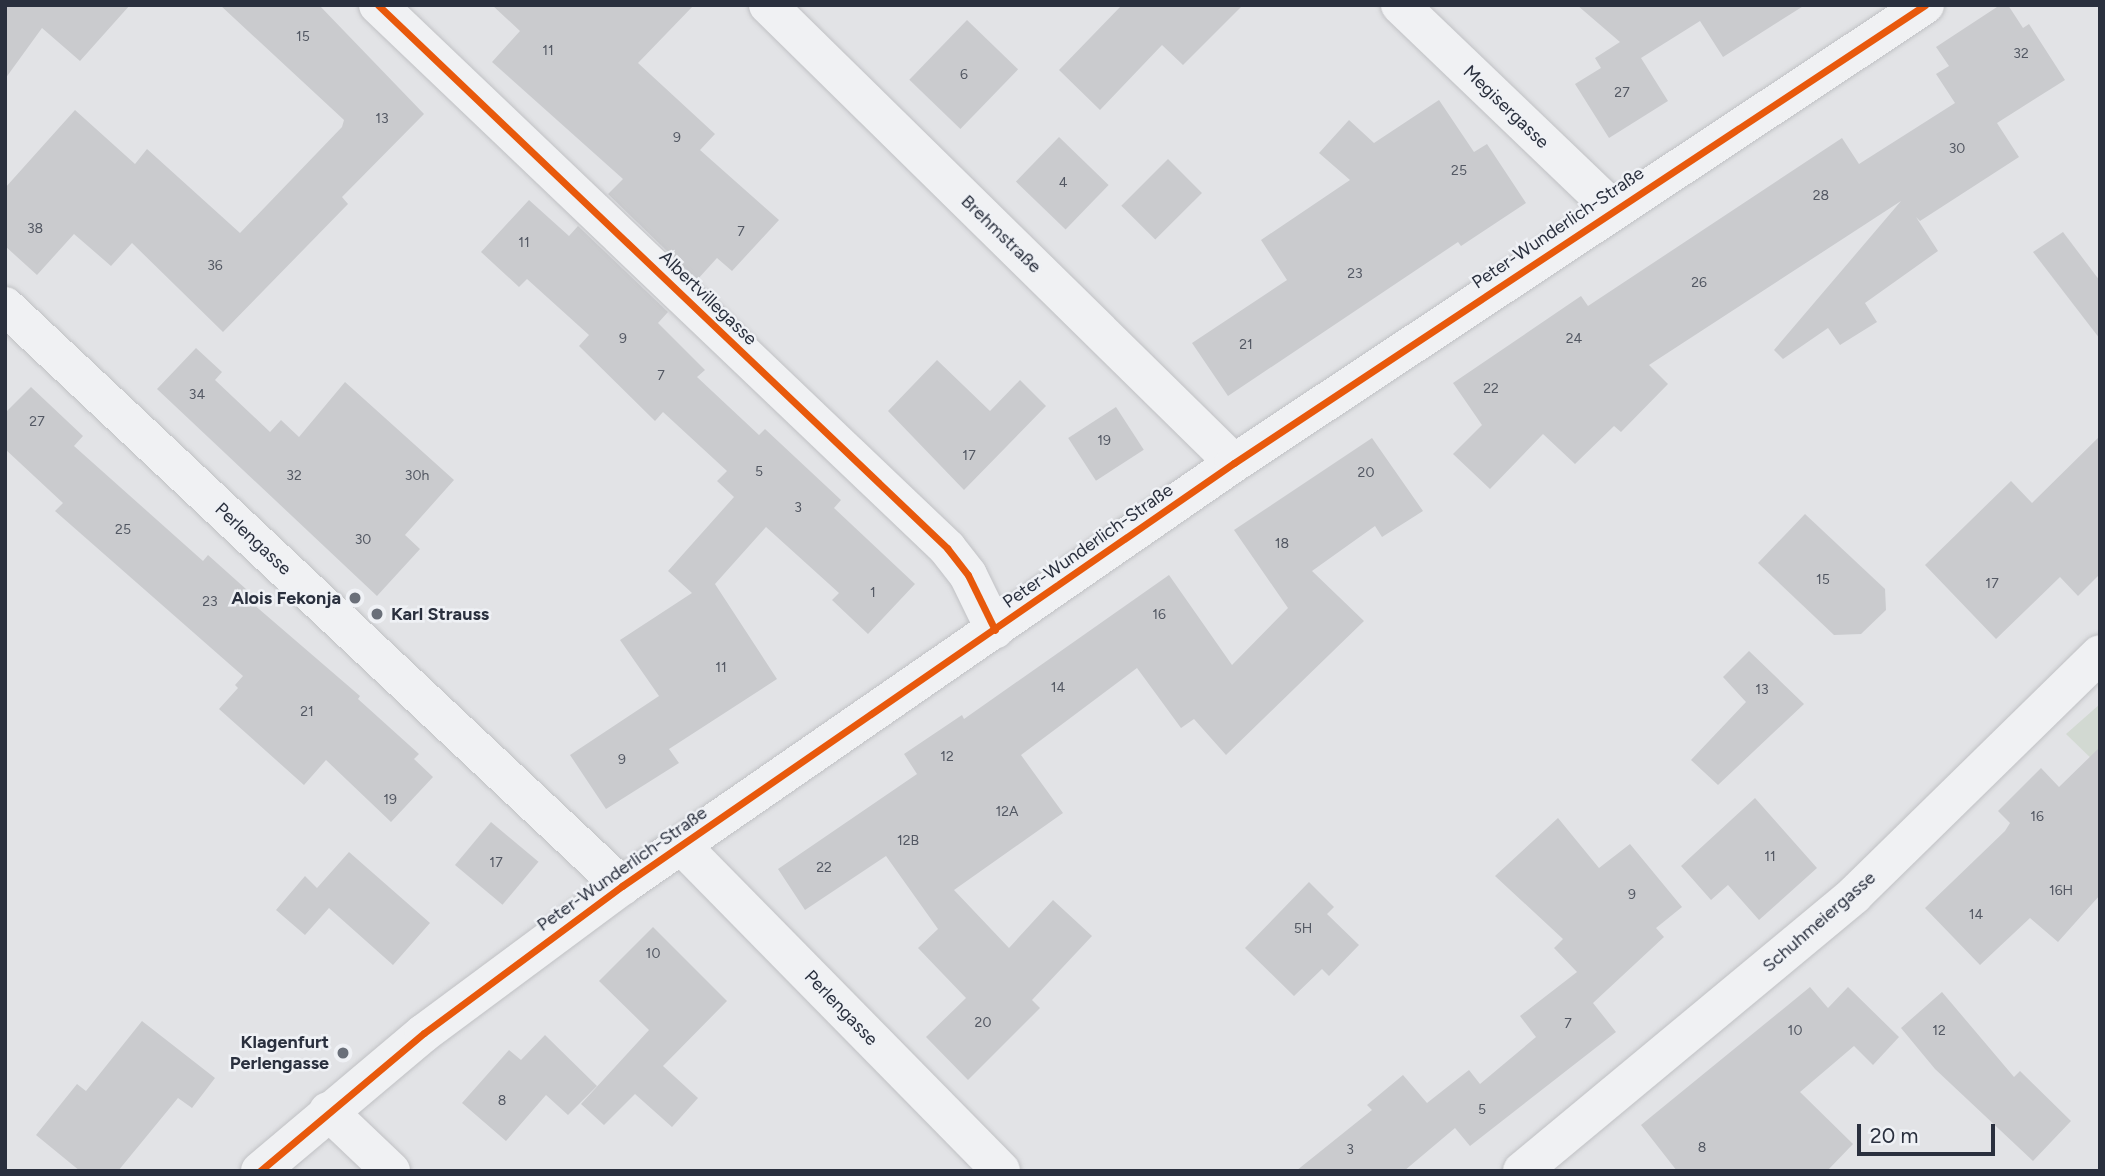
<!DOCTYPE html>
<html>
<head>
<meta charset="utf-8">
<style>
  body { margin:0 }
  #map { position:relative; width:2105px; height:1176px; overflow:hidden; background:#e2e3e6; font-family:Figtree,sans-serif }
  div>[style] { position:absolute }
  .green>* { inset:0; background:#d2d9d2 }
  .building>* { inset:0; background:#cacbce; transform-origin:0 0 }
  .roads { filter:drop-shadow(0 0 2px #c0c1c4) drop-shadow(0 0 2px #c0c1c4) }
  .minor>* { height:38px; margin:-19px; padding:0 19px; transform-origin:19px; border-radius:19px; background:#f0f1f3 }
  .cycleway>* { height:7px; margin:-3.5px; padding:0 3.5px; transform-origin:3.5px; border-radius:3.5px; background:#e8590c }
  .dots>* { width:19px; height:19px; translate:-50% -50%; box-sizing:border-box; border:4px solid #eff1f5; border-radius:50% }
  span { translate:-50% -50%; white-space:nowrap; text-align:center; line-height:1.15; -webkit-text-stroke:5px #eff1f5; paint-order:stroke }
  .number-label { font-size:14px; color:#535863 }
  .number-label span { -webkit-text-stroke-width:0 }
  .street-label { font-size:18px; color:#2a303e }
  .poi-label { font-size:18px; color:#2a303e; font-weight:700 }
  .right { translate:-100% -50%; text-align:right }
  .left { translate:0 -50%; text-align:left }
  .frame { position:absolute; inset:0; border:7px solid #2a303e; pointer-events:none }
  .scale { position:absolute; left:1857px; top:1124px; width:138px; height:32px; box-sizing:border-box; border:4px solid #2a303e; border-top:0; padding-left:9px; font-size:21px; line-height:24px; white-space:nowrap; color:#2a303e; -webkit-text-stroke:5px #eff1f5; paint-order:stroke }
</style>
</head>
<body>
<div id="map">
  <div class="green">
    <i style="clip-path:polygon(2100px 704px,2100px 767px,2066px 734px)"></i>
  </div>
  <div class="building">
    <i style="clip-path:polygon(5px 5px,130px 5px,80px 61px,42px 28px,5px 79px)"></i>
    <i style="clip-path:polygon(220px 5px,319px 5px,424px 114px,342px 197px,348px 204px,223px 332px,132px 243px,111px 266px,74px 234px,37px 275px,5px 246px,5px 188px,75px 110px,135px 164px,147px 149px,240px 233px,342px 127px,344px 120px)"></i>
    <i style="clip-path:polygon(492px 5px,694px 5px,638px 63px,715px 134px,700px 150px,779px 220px,732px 271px,717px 258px,697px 280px,608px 194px,623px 179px,492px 62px,520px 31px)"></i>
    <i style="clip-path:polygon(1122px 5px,1243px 5px,1183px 65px,1162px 45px,1100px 110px,1059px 70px)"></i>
    <i style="clip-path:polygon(1577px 5px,1805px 5px,1723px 57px,1700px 21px,1641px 58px,1668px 101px,1609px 138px,1575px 84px,1601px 68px,1595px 58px,1620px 42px)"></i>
    <i style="clip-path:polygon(2000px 5px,2008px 5px,2023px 28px,2029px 24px,2065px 80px,1997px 123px,2019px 157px,1920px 221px,1916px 217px,1938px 251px,1865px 303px,1877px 322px,1840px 345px,1828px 328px,1783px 359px,1774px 350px,1901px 201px,1649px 365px,1668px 384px,1621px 432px,1614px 426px,1575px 464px,1543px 434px,1490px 489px,1453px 454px,1482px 425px,1453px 383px,1581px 296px,1588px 306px,1842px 138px,1859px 164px,1955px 103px,1936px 74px,1949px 66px,1936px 47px)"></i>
    <i style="left:967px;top:20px;width:71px;height:83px;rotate:44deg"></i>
    <i style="clip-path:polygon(1439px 100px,1474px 152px,1487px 144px,1526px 203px,1461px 246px,1458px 242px,1228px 396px,1192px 343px,1287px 280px,1261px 240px,1350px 180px,1319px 153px,1349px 120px,1374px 143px)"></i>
    <i style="left:1059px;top:137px;width:69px;height:62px;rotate:44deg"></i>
    <i style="left:1168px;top:159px;width:48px;height:66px;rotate:45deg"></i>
    <i style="clip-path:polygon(529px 200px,569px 236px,578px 226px,668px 312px,658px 323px,705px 370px,697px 377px,759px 435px,765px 429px,841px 500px,834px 508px,915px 584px,868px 634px,832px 600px,839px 593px,766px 527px,715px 584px,777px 679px,669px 749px,679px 763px,606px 809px,570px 755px,659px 696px,620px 640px,692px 593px,668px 571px,734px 497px,717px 481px,727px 471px,663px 412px,655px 421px,579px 346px,589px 335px,527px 279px,519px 287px,481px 252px)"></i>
    <i style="clip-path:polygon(2063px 232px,2100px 281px,2100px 339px,2033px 252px)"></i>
    <i style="clip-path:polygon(196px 348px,222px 372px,215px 380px,270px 432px,281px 420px,299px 437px,345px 382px,454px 480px,405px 535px,420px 549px,377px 596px,157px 389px)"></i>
    <i style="clip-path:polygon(937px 360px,990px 411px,1020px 380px,1046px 406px,964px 490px,888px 411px)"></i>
    <i style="clip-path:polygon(31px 387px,83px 436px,74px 446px,203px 561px,208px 555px,257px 599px,253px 604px,360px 696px,358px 699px,419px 754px,414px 759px,433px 777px,391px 822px,326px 760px,304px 785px,219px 709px,238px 688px,235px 685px,243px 676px,55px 511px,63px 503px,5px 449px,5px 413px)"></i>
    <i style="left:1116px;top:407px;width:51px;height:57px;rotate:57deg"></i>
    <i style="clip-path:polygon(2100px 436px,2100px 574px,2078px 596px,2060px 577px,1996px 639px,1925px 565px,2011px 481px,2032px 503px)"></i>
    <i style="clip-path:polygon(1372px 438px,1423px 511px,1382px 537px,1375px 526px,1312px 571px,1364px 621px,1226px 755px,1194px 719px,1181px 728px,1137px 668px,1021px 755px,1063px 813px,954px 890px,1009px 948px,1053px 900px,1092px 936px,1032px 1000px,1040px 1008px,968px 1080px,926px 1037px,966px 998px,918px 948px,938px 929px,886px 856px,805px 910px,778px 869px,917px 774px,904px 754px,962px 715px,964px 719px,1169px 575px,1232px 665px,1288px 608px,1234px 530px)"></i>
    <i style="clip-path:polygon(1805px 514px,1885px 589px,1886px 610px,1861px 634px,1834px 635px,1758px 563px)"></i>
    <i style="clip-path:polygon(1749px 651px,1804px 704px,1718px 785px,1691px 760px,1746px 702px,1723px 677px)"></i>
    <i style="clip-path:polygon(2100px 747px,2100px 895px,2058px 942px,2030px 918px,1980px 965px,1925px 908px,2005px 831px,2010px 823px,1998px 811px,2041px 768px,2059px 787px)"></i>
    <i style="clip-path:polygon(1755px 798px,1817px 868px,1759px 920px,1728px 885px,1711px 900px,1681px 866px)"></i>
    <i style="clip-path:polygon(1558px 818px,1599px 868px,1630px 844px,1682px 907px,1656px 928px,1664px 937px,1593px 1003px,1616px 1032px,1470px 1146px,1455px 1128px,1404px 1171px,1296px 1171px,1372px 1110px,1367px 1105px,1403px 1075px,1427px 1103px,1469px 1070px,1480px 1084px,1536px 1037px,1520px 1016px,1577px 972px,1554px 948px,1563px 939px,1495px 876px)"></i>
    <i style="left:491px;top:822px;width:62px;height:56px;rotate:40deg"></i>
    <i style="clip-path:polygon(349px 852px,430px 923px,393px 965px,329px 908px,305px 935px,276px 910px,305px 876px,317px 888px)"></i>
    <i style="clip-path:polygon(1309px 882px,1334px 907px,1327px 914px,1359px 945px,1329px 976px,1322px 969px,1294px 996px,1245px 948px)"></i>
    <i style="clip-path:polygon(653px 927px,727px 1001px,663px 1066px,698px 1098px,672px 1127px,635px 1094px,604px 1125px,581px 1104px,649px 1030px,599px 981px)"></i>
    <i style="clip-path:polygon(1810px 987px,1828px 1008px,1848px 987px,1899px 1037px,1873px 1065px,1854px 1046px,1800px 1092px,1853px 1144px,1827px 1171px,1677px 1171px,1641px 1125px)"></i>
    <i style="clip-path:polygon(1942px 992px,2014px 1077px,2020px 1071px,2071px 1121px,2033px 1161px,1935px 1069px,1901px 1028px)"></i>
    <i style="clip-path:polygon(142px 1021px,215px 1078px,192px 1108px,178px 1098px,118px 1171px,80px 1171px,36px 1135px,77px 1084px,86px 1091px)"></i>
    <i style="clip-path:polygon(545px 1035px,597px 1086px,568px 1115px,546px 1095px,506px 1141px,462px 1103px,509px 1050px,521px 1060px)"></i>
  </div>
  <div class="roads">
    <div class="minor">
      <i style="left:378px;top:5px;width:787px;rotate:43.66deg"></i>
      <i style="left:947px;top:548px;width:34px;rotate:52deg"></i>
      <i style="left:968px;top:575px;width:61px;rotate:63.9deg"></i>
      <i style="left:768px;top:5px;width:653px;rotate:44.5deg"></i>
      <i style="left:1400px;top:5px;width:295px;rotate:43.8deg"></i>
      <i style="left:5px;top:306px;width:847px;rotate:43.23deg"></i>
      <i style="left:682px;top:846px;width:455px;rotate:45.5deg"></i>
      <i style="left:328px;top:1111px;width:87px;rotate:43.6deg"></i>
      <i style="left:260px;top:1171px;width:214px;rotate:-40.1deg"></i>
      <i style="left:424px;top:1033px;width:247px;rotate:-36.6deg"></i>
      <i style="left:622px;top:886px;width:744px;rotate:-34.65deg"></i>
      <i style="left:1234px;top:463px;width:829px;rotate:-33.54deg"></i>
      <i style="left:1522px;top:1171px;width:432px;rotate:-39.7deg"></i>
      <i style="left:1854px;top:895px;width:344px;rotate:-44.4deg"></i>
    </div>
  </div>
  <div class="cycleway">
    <i style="left:378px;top:5px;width:787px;rotate:43.66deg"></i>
    <i style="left:947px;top:548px;width:34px;rotate:52deg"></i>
    <i style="left:968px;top:575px;width:61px;rotate:63.9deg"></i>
    <i style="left:260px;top:1171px;width:214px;rotate:-40.1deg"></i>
    <i style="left:424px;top:1033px;width:247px;rotate:-36.6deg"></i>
    <i style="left:622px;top:886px;width:744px;rotate:-34.65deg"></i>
    <i style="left:1234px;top:463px;width:829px;rotate:-33.54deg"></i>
  </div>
  <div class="dots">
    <i style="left:355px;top:598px;background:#6a6f79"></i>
    <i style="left:377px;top:614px;background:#6a6f79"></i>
    <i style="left:343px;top:1053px;background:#6a6f79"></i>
  </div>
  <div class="number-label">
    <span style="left:303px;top:37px">15</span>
    <span style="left:548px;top:51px">11</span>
    <span style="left:2021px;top:54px">32</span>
    <span style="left:964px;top:75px">6</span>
    <span style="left:1622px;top:93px">27</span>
    <span style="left:382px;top:119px">13</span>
    <span style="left:677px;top:138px">9</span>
    <span style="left:1957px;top:149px">30</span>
    <span style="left:1459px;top:171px">25</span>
    <span style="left:1063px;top:183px">4</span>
    <span style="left:1821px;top:196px">28</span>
    <span style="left:35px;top:229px">38</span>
    <span style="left:741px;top:232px">7</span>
    <span style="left:524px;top:243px">11</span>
    <span style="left:215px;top:266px">36</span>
    <span style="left:1355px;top:274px">23</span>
    <span style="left:1699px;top:283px">26</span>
    <span style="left:623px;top:339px">9</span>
    <span style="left:1574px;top:339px">24</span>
    <span style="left:1246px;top:345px">21</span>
    <span style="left:661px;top:376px">7</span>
    <span style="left:1491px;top:389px">22</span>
    <span style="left:197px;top:395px">34</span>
    <span style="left:37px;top:422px">27</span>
    <span style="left:1104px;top:441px">19</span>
    <span style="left:969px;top:456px">17</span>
    <span style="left:759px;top:472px">5</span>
    <span style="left:1366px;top:473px">20</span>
    <span style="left:294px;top:476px">32</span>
    <span style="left:417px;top:476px">30h</span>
    <span style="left:798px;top:508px">3</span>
    <span style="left:123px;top:530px">25</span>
    <span style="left:363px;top:540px">30</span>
    <span style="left:1282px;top:544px">18</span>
    <span style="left:1823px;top:580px">15</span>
    <span style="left:1992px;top:584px">17</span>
    <span style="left:873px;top:593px">1</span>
    <span style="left:210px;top:602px">23</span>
    <span style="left:1159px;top:615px">16</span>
    <span style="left:721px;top:668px">11</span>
    <span style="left:1058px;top:688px">14</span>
    <span style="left:1762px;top:690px">13</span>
    <span style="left:307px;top:712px">21</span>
    <span style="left:947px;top:757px">12</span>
    <span style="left:622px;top:760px">9</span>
    <span style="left:390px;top:800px">19</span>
    <span style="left:1007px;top:812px">12A</span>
    <span style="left:2037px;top:817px">16</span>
    <span style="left:908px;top:841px">12B</span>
    <span style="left:1770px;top:857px">11</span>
    <span style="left:496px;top:863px">17</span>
    <span style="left:824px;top:868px">22</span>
    <span style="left:2061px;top:891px">16H</span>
    <span style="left:1632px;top:895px">9</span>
    <span style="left:1976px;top:915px">14</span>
    <span style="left:1303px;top:929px">5H</span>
    <span style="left:653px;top:954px">10</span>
    <span style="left:983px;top:1023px">20</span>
    <span style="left:1568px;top:1024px">7</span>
    <span style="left:1795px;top:1031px">10</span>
    <span style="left:1939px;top:1031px">12</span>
    <span style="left:502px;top:1101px">8</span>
    <span style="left:1482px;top:1110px">5</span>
    <span style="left:1702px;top:1148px">8</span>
    <span style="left:1350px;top:1150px">3</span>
  </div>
  <div class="street-label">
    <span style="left:1506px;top:107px;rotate:44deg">Megisergasse</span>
    <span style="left:1558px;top:228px;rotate:-34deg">Peter-Wunderlich-Straße</span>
    <span style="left:1001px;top:234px;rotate:44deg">Brehmstraße</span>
    <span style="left:708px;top:298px;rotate:44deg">Albertvillegasse</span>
    <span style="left:253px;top:539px;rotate:43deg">Perlengasse</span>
    <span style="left:1088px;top:546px;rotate:-35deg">Peter-Wunderlich-Straße</span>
    <span style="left:622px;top:869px;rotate:-35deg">Peter-Wunderlich-Straße</span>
    <span style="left:1819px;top:922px;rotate:-41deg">Schuhmeiergasse</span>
    <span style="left:841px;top:1008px;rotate:46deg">Perlengasse</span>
  </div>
  <div class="poi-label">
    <span class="right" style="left:341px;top:598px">Alois Fekonja</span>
    <span class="left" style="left:391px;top:614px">Karl Strauss</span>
    <span class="right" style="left:329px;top:1053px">Klagenfurt<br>Perlengasse</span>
  </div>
  <div class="frame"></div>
  <div class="scale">20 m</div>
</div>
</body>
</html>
